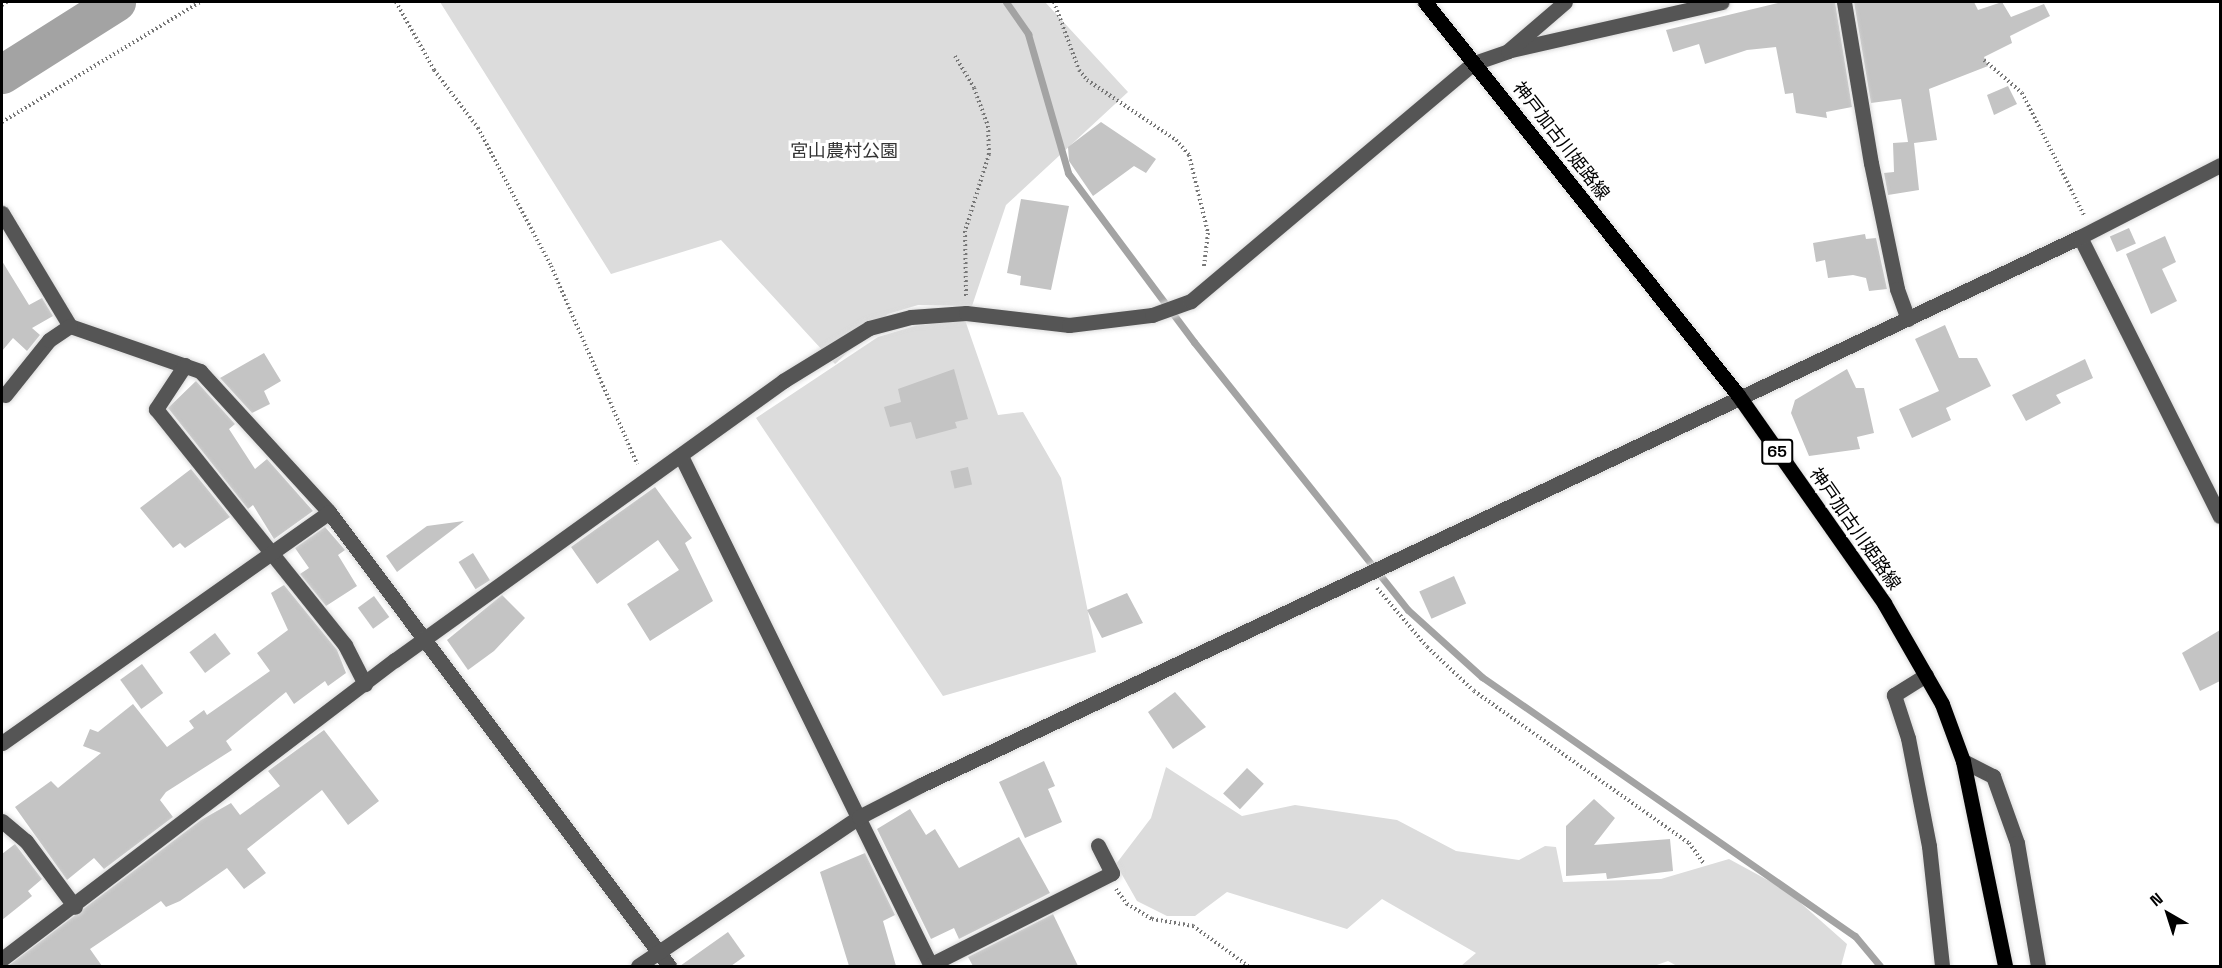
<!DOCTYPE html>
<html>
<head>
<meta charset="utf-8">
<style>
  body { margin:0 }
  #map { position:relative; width:2222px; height:968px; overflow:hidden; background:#fff; font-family:"Space Grotesk","Noto Sans JP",sans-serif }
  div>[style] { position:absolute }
  .green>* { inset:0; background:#dcdcdc }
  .stream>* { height:7px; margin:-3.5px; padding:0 3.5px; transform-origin:3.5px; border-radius:3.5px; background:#a3a3a3 }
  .river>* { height:39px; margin:-19.5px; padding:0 19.5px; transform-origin:19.5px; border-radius:19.5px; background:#a3a3a3 }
  .building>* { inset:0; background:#c4c4c4; transform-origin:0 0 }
  .path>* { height:4px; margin-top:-2px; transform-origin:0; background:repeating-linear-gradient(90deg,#777 0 1.5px,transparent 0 4.5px) }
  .roads { filter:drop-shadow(0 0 2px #dbdbdb) drop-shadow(0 0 2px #dbdbdb) }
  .minor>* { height:15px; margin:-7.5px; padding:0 7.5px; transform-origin:7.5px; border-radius:7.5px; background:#555 }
  .major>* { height:15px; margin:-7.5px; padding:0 7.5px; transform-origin:7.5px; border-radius:7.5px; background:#000 }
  span { translate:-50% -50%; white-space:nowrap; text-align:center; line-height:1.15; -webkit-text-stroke:6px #fff; paint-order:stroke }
  .shield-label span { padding:2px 4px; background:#fff; border:2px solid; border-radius:4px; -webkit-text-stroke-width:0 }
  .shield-label { font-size:16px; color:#000; font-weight:700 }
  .street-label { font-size:18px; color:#000 }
  .park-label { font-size:18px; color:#333 }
  .frame { position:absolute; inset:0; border:3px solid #000; pointer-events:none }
  .north { position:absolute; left:2138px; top:884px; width:60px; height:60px; -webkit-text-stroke:4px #fff; paint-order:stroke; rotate:321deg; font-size:16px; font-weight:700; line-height:24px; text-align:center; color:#000 }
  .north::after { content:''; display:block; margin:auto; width:21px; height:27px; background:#000; clip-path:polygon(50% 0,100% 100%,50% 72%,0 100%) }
</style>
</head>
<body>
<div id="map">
  <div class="green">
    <i style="clip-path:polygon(440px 2px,1045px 2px,1128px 92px,1006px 205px,972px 306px,918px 305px,888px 314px,835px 364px,721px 240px,611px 274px)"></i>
    <i style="clip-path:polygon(965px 320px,998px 415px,1023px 412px,1061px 478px,1096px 652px,943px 696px,756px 418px,878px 337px,915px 326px)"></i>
    <i style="clip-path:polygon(1166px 767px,1242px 816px,1295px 805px,1397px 820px,1456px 851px,1519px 860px,1545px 846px,1556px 847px,1563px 882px,1661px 879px,1729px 859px,1786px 890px,1847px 944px,1841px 966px,1677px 966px,1668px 961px,1654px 966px,1461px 966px,1476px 953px,1382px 899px,1347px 929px,1227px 892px,1195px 916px,1167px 916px,1137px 901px,1116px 864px,1151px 818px)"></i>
  </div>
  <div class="stream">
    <i style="left:1006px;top:2px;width:39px;rotate:55deg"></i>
    <i style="left:1028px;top:34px;width:145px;rotate:73.9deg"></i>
    <i style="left:1068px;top:173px;width:211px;rotate:53.3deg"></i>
    <i style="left:1194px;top:342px;width:343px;rotate:51.4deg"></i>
    <i style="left:1408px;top:610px;width:100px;rotate:42.2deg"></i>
    <i style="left:1482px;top:677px;width:454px;rotate:34.8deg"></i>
    <i style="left:1855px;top:936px;width:39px;rotate:50deg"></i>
  </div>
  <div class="river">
    <i style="left:2px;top:74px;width:135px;rotate:-32.3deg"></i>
  </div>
  <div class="building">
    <i style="clip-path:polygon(1782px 2px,1835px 2px,1852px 107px,1826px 112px,1827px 118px,1796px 113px,1793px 93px,1785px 94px,1776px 47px,1747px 50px,1705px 64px,1699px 44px,1673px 52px,1666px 30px)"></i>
    <i style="clip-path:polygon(1854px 2px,1974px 2px,1978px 10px,2002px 2px,2011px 17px,2044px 4px,2050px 16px,2010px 36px,2012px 43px,1984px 57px,1988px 66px,1929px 89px,1937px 140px,1914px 143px,1919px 190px,1888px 195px,1884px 173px,1894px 172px,1893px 143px,1908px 142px,1901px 99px,1871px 103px)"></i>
    <i style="clip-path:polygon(2008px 86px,2017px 104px,1994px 115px,1987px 95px)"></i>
    <i style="clip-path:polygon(1101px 122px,1156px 159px,1146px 173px,1134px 166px,1093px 196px,1069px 161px,1068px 147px)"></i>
    <i style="clip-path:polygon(1021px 199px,1069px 206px,1051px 290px,1020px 285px,1021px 276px,1007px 273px)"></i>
    <i style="left:2129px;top:228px;width:17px;height:21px;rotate:66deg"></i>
    <i style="clip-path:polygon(1865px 234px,1866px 239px,1876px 238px,1887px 289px,1869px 291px,1866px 278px,1853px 275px,1828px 278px,1825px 260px,1816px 262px,1813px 243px)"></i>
    <i style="clip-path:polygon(2165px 236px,2176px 262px,2162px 269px,2177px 301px,2151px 314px,2126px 254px)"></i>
    <i style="clip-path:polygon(2px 261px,29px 305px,42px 298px,53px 316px,32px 328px,40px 335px,27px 351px,13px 338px,2px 351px)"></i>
    <i style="clip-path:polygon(1945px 325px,1959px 358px,1977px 358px,1991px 386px,1946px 408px,1951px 420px,1912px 438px,1899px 409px,1939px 391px,1915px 339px)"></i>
    <i style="clip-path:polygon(264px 353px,281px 381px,264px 391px,270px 404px,252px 413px,220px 378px)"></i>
    <i style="clip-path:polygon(2085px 359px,2093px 378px,2056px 395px,2061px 403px,2026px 421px,2012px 395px)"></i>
    <i style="clip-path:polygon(954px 369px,968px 419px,955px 422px,957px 428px,916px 439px,911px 422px,890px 427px,884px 407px,901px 402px,898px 389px)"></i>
    <i style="clip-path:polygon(1847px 369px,1856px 388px,1864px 388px,1874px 433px,1857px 437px,1860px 449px,1809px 456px,1791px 413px,1795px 400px)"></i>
    <i style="clip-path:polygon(196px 381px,235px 424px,229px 429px,255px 469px,267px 459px,313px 511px,274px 539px,253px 505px,248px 509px,168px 408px)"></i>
    <i style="left:968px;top:467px;width:18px;height:18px;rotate:77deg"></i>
    <i style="clip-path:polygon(191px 469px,230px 517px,185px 548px,180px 543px,173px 548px,140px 508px)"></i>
    <i style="clip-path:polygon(655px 487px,692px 538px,685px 543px,713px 601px,650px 641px,627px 604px,679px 570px,658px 540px,597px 584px,571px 547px)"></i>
    <i style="clip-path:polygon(464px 521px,397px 572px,386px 556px,427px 526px)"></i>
    <i style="clip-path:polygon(325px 527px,345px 550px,338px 555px,357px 586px,326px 606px,300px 574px,309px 568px,295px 548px)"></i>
    <i style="left:473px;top:553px;width:32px;height:17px;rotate:58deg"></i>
    <i style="left:1454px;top:576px;width:30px;height:38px;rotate:66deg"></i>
    <i style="clip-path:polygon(284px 585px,337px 650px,346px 673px,328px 686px,325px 681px,294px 704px,286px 692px,226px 741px,232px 750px,166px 792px,160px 800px,173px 817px,104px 869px,94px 858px,67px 880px,15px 807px,51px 781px,58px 788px,101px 753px,83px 746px,90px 729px,98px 732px,133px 704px,167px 747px,194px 728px,189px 721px,204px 710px,207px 715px,270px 671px,257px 653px,288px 630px,271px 593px)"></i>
    <i style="clip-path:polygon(1127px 593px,1143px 623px,1102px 638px,1087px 610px)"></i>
    <i style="clip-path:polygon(502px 595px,525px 618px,494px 651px,468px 670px,447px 640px)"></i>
    <i style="left:374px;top:596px;width:26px;height:20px;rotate:54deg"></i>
    <i style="clip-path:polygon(2220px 630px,2220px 681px,2200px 691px,2182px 653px)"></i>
    <i style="left:215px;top:633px;width:26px;height:32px;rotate:53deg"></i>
    <i style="left:142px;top:664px;width:36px;height:27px;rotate:54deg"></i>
    <i style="clip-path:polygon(1175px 692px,1206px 727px,1173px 749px,1148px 712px)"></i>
    <i style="clip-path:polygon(324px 730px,379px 801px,348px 825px,322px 790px,247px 849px,266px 873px,244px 889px,227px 868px,180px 901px,166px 907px,161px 901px,90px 949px,102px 966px,8px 966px,201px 820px,231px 803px,240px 815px,280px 786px,268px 771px)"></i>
    <i style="clip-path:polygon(1044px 761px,1055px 786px,1048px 789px,1062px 822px,1025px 838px,999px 782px)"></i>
    <i style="left:1247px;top:768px;width:23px;height:35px;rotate:43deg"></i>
    <i style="clip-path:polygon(1594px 799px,1615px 818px,1594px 845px,1670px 839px,1673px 871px,1607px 879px,1606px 873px,1566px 876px,1566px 826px)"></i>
    <i style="clip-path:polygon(910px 809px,926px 835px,935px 829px,959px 868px,1019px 837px,1050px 893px,959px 939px,954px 928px,931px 939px,877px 829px)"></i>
    <i style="clip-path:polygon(15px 844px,42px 879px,28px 891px,32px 896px,2px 920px,2px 854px)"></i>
    <i style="clip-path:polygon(865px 853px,895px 915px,883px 921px,896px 966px,849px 966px,820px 872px)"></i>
    <i style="clip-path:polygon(1053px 914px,1078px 966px,973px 966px,968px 957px)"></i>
    <i style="clip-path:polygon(728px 932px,745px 956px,731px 966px,680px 966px)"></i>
  </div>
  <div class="path">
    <i style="left:396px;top:2px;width:78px;rotate:60.8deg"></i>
    <i style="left:434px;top:70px;width:73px;rotate:52.8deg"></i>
    <i style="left:478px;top:128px;width:156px;rotate:62.1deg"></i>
    <i style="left:551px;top:266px;width:216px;rotate:66.5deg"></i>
    <i style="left:1054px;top:2px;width:72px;rotate:69.8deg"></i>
    <i style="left:1079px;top:70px;width:13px;rotate:51deg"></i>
    <i style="left:1087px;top:80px;width:107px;rotate:34deg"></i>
    <i style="left:1176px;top:140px;width:20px;rotate:49deg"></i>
    <i style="left:1189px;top:155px;width:80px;rotate:76.3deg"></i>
    <i style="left:1208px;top:233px;width:35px;rotate:97deg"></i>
    <i style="left:2px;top:5px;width:6px;rotate:-31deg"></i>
    <i style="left:955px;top:56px;width:37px;rotate:59deg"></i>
    <i style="left:974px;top:88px;width:40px;rotate:69.8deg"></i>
    <i style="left:988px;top:126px;width:28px;rotate:88deg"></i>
    <i style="left:989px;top:154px;width:81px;rotate:107.3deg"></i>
    <i style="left:965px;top:231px;width:66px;rotate:89.1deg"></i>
    <i style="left:1984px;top:60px;width:50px;rotate:41deg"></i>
    <i style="left:2022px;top:93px;width:139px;rotate:63.1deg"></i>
    <i style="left:2px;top:122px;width:232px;rotate:-31.2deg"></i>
    <i style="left:1377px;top:588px;width:77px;rotate:49.7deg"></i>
    <i style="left:1427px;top:647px;width:64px;rotate:43.1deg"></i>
    <i style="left:1474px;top:691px;width:263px;rotate:35.3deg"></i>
    <i style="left:1689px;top:843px;width:26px;rotate:54deg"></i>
    <i style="left:1116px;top:889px;width:19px;rotate:54deg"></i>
    <i style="left:1127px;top:904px;width:29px;rotate:31deg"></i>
    <i style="left:1152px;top:919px;width:42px;rotate:9.7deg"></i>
    <i style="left:1193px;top:926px;width:68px;rotate:36deg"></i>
  </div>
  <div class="roads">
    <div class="minor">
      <i style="left:1844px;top:2px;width:163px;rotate:80.5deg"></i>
      <i style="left:1871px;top:163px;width:129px;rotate:78.3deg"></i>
      <i style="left:1897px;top:289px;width:32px;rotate:70deg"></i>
      <i style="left:1511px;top:50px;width:216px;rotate:-12.8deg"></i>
      <i style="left:2px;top:213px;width:132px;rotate:59deg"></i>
      <i style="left:70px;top:326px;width:138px;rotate:19.1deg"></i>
      <i style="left:200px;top:371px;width:191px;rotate:47.5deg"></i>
      <i style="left:329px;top:512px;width:567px;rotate:53.17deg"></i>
      <i style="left:2080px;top:237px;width:312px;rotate:63.4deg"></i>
      <i style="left:185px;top:365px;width:53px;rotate:123.4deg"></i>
      <i style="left:156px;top:409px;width:302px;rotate:51.3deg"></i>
      <i style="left:345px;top:645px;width:44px;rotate:62.9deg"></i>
      <i style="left:5px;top:395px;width:70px;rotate:-51.3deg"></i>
      <i style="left:49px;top:340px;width:25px;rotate:-34deg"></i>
      <i style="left:682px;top:458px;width:566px;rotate:63.89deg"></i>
      <i style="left:1926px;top:675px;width:38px;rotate:148deg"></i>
      <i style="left:1894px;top:695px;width:45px;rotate:72deg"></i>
      <i style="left:1908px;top:738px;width:110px;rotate:79deg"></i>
      <i style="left:1929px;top:846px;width:121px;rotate:83.8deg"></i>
      <i style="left:2px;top:743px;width:400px;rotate:-35.2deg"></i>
      <i style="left:1963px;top:761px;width:34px;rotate:27deg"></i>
      <i style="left:1993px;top:776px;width:71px;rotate:70.3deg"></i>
      <i style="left:2017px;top:843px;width:125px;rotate:80.3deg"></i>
      <i style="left:2px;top:821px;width:31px;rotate:40deg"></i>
      <i style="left:26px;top:841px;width:82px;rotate:53.4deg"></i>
      <i style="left:2px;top:959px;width:494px;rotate:-37.3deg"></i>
      <i style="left:395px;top:660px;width:478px;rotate:-35.7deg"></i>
      <i style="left:783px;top:381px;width:101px;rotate:-31.6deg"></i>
      <i style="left:869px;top:328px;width:43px;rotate:-14.7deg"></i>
      <i style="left:911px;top:317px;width:55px;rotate:-4.2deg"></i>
      <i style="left:966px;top:313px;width:104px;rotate:6.6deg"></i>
      <i style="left:1069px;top:325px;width:84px;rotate:-6.9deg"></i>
      <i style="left:1152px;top:315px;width:41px;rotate:-19.7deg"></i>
      <i style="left:1191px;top:301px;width:370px;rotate:-40.1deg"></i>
      <i style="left:1474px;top:63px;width:36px;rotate:-19deg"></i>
      <i style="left:1508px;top:51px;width:75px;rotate:-40.7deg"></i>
      <i style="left:930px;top:965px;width:204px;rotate:-26.8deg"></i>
      <i style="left:1112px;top:873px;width:31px;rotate:-117deg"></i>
      <i style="left:638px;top:966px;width:267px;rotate:-34deg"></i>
      <i style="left:859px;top:817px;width:70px;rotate:-27.3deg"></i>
      <i style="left:921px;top:785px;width:1282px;rotate:-25.31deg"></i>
      <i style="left:2080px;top:237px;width:157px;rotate:-27.2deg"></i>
    </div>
    <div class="major">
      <i style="left:1425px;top:2px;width:502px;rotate:51.46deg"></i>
      <i style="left:1738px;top:395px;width:254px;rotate:54.9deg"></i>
      <i style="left:1884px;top:603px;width:116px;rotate:60.1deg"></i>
      <i style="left:1942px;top:704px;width:61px;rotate:69.8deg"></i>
      <i style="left:1963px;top:761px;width:209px;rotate:78.4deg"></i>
    </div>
  </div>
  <div class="shield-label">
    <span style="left:1777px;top:452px">65</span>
  </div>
  <div class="street-label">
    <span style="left:1561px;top:141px;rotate:52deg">神戸加古川姫路線</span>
    <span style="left:1855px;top:529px;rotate:55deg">神戸加古川姫路線</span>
  </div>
  <div class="park-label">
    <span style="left:844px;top:151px">宮山農村公園</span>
  </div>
  <div class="frame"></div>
  <div class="north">N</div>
</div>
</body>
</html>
